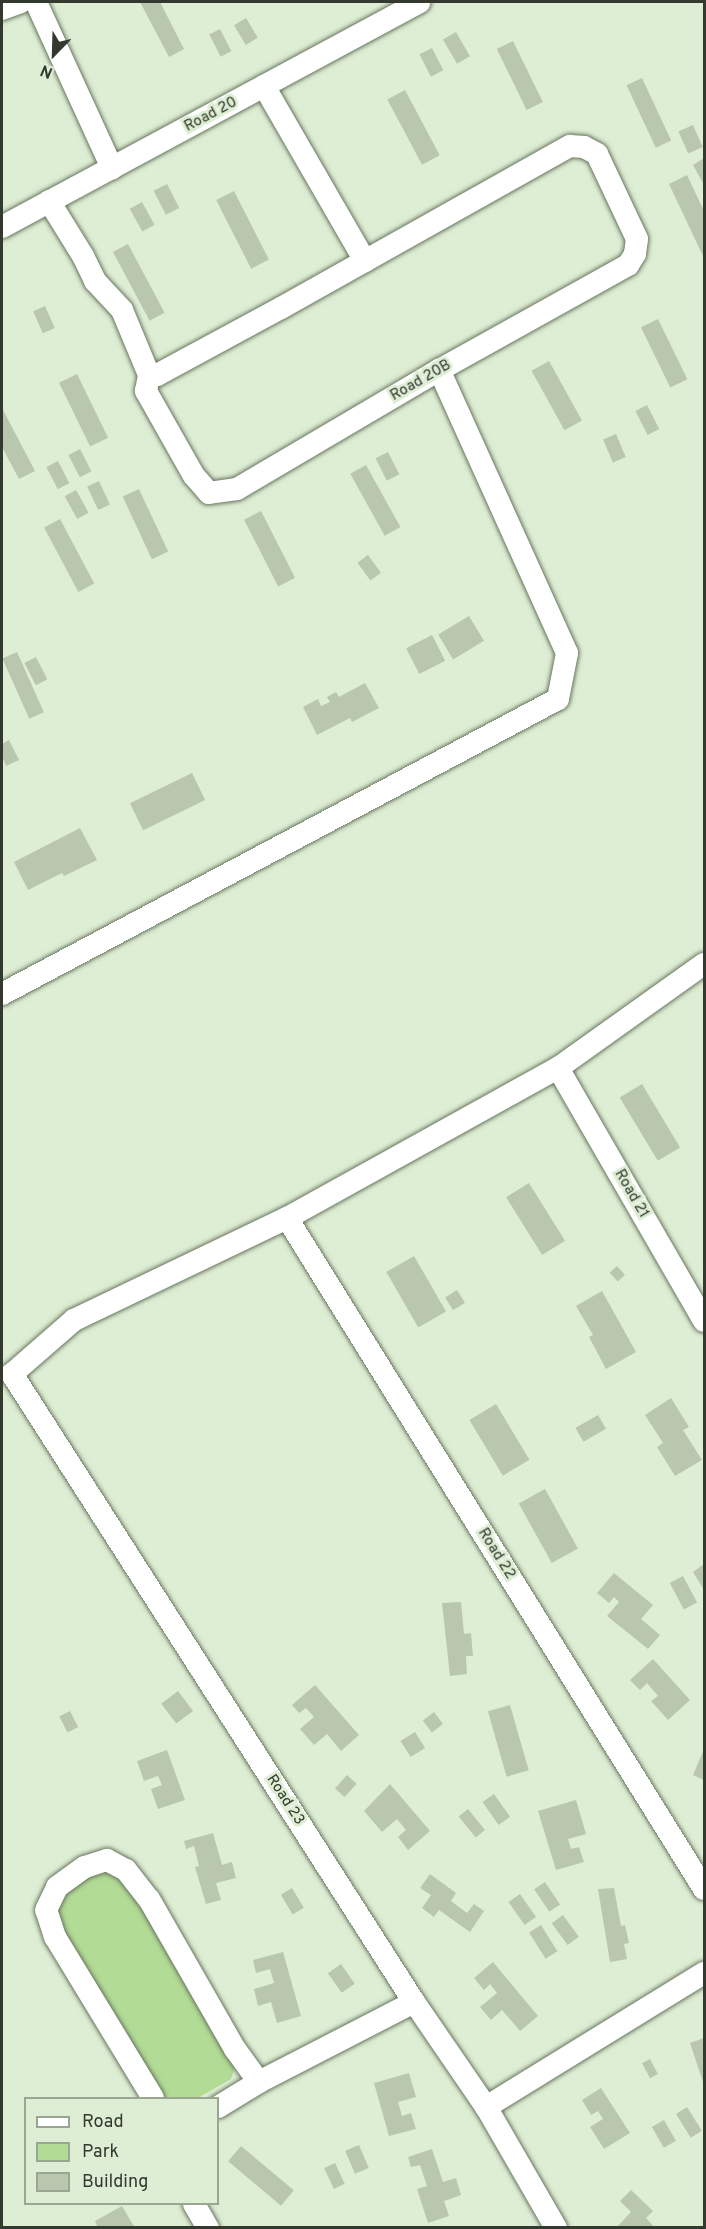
<!DOCTYPE html>
<html>
<head>
<meta charset="utf-8">
<style>
  body { margin:0 }
  #map { position:relative; width:706px; height:2229px; overflow:hidden; background:#deeed4; font-family:Overpass,sans-serif }
  div>[style] { position:absolute }
  .green>* { inset:0; background:#b2db95 }
  .building>* { inset:0; background:#b8c7ae; transform-origin:0 0 }
  .roads { filter:drop-shadow(0 0 2px #68765f) drop-shadow(0 0 2px #68765f) }
  .minor>* { height:22px; margin:-11px; padding:0 11px; transform-origin:11px; border-radius:11px; background:#fff }
  span { translate:-50% -50%; white-space:nowrap; text-align:center; line-height:1.15; -webkit-text-stroke:6px #deeed4; paint-order:stroke }
  .street-label { font-size:15px; color:#33392f }
  .frame { position:absolute; inset:0; border:3px solid #33392f; pointer-events:none }
  .legend { position:absolute; left:24px; top:2097px; width:195px; height:108px; box-sizing:border-box; background:#deeed4; border:2px solid #9aa692; margin:0; padding:8px 10px; list-style:none; font-size:18px; color:#33392f }
  .legend li { display:flex; align-items:center; gap:12px; height:30px }
  .legend b { width:30px; border:2px solid #9aa692 }
  .north { position:absolute; left:24px; top:24px; width:60px; height:60px; -webkit-text-stroke:4px #deeed4; paint-order:stroke; rotate:203deg; font-size:16px; font-weight:700; line-height:24px; text-align:center; color:#33392f }
  .north::after { content:''; display:block; margin:auto; width:21px; height:27px; background:#33392f; clip-path:polygon(50% 0,100% 100%,50% 72%,0 100%) }
</style>
</head>
<body>
<div id="map">
  <div class="green">
    <i style="clip-path:polygon(85px 1867px,126px 1870px,235px 2067px,231px 2079px,198px 2098px,156px 2098px,55px 1937px,57px 1887px)"></i>
  </div>
  <div class="building">
    <i style="clip-path:polygon(140px 2px,160px 2px,184px 49px,169px 57px)"></i>
    <i style="left:246px;top:18px;width:23px;height:14px;rotate:59deg"></i>
    <i style="left:220px;top:29px;width:25px;height:12px;rotate:63deg"></i>
    <i style="left:456px;top:32px;width:28px;height:15px;rotate:60deg"></i>
    <i style="left:513px;top:41px;width:68px;height:18px;rotate:64deg"></i>
    <i style="left:432px;top:48px;width:25px;height:14px;rotate:63deg"></i>
    <i style="left:642px;top:78px;width:69px;height:17px;rotate:65deg"></i>
    <i style="left:405px;top:90px;width:74px;height:20px;rotate:62deg"></i>
    <i style="left:693px;top:125px;width:24px;height:16px;rotate:66deg"></i>
    <i style="clip-path:polygon(704px 158px,704px 185px,693px 165px)"></i>
    <i style="clip-path:polygon(687px 175px,704px 211px,703px 256px,669px 184px)"></i>
    <i style="left:167px;top:184px;width:27px;height:15px;rotate:63deg"></i>
    <i style="left:234px;top:191px;width:77px;height:20px;rotate:63deg"></i>
    <i style="left:142px;top:202px;width:26px;height:14px;rotate:61deg"></i>
    <i style="left:128px;top:244px;width:78px;height:17px;rotate:62deg"></i>
    <i style="left:45px;top:306px;width:24px;height:13px;rotate:66deg"></i>
    <i style="left:658px;top:319px;width:67px;height:19px;rotate:64deg"></i>
    <i style="left:549px;top:361px;width:68px;height:20px;rotate:61deg"></i>
    <i style="left:77px;top:374px;width:71px;height:20px;rotate:64deg"></i>
    <i style="left:647px;top:405px;width:27px;height:13px;rotate:63deg"></i>
    <i style="clip-path:polygon(2px 408px,35px 471px,19px 479px,2px 447px)"></i>
    <i style="left:616px;top:434px;width:25px;height:14px;rotate:67deg"></i>
    <i style="left:80px;top:449px;width:25px;height:13px;rotate:63deg"></i>
    <i style="left:388px;top:452px;width:25px;height:14px;rotate:63deg"></i>
    <i style="left:58px;top:461px;width:25px;height:13px;rotate:63deg"></i>
    <i style="left:366px;top:465px;width:71px;height:18px;rotate:61deg"></i>
    <i style="left:99px;top:481px;width:26px;height:13px;rotate:65deg"></i>
    <i style="left:139px;top:489px;width:69px;height:18px;rotate:65deg"></i>
    <i style="left:76px;top:490px;width:26px;height:13px;rotate:61deg"></i>
    <i style="left:261px;top:511px;width:75px;height:19px;rotate:63deg"></i>
    <i style="left:60px;top:519px;width:73px;height:18px;rotate:62deg"></i>
    <i style="left:368px;top:555px;width:22px;height:13px;rotate:54deg"></i>
    <i style="left:469px;top:616px;width:29px;height:36px;rotate:59deg"></i>
    <i style="left:432px;top:635px;width:29px;height:29px;rotate:63deg"></i>
    <i style="left:17px;top:652px;width:66px;height:16px;rotate:66deg"></i>
    <i style="left:36px;top:657px;width:25px;height:13px;rotate:63deg"></i>
    <i style="clip-path:polygon(365px 683px,379px 708px,352px 722px,350px 718px,317px 735px,303px 707px,318px 699px,321px 706px,330px 702px,327px 697px,336px 692px,339px 697px)"></i>
    <i style="clip-path:polygon(9px 740px,19px 760px,6px 766px,2px 756px,2px 744px)"></i>
    <i style="left:192px;top:773px;width:30px;height:69px;rotate:64deg"></i>
    <i style="clip-path:polygon(80px 828px,97px 860px,64px 876px,62px 873px,28px 890px,14px 862px)"></i>
    <i style="left:642px;top:1084px;width:74px;height:26px;rotate:59deg"></i>
    <i style="left:529px;top:1183px;width:68px;height:27px;rotate:58deg"></i>
    <i style="left:414px;top:1256px;width:64px;height:32px;rotate:60deg"></i>
    <i style="left:617px;top:1266px;width:12px;height:10px;rotate:48deg"></i>
    <i style="left:457px;top:1290px;width:15px;height:14px;rotate:58deg"></i>
    <i style="clip-path:polygon(602px 1291px,636px 1352px,606px 1369px,589px 1337px,593px 1335px,576px 1306px)"></i>
    <i style="clip-path:polygon(671px 1398px,689px 1427px,683px 1430px,702px 1460px,675px 1476px,657px 1447px,663px 1443px,645px 1415px)"></i>
    <i style="left:496px;top:1404px;width:65px;height:31px;rotate:59deg"></i>
    <i style="left:598px;top:1415px;width:16px;height:26px;rotate:60deg"></i>
    <i style="left:545px;top:1489px;width:68px;height:30px;rotate:61deg"></i>
    <i style="clip-path:polygon(704px 1564px,704px 1590px,693px 1572px)"></i>
    <i style="clip-path:polygon(614px 1573px,653px 1605px,641px 1619px,660px 1635px,648px 1649px,607px 1616px,619px 1602px,614px 1597px,609px 1603px,597px 1593px)"></i>
    <i style="left:683px;top:1576px;width:30px;height:15px;rotate:62deg"></i>
    <i style="clip-path:polygon(461px 1602px,464px 1634px,471px 1633px,473px 1656px,466px 1656px,467px 1674px,450px 1676px,442px 1603px)"></i>
    <i style="clip-path:polygon(653px 1659px,690px 1700px,668px 1720px,651px 1701px,658px 1696px,647px 1683px,640px 1690px,630px 1680px)"></i>
    <i style="clip-path:polygon(315px 1685px,359px 1735px,341px 1751px,327px 1734px,314px 1745px,300px 1729px,314px 1717px,306px 1708px,299px 1713px,292px 1705px)"></i>
    <i style="left:178px;top:1691px;width:25px;height:21px;rotate:53deg"></i>
    <i style="left:510px;top:1705px;width:68px;height:23px;rotate:74deg"></i>
    <i style="left:70px;top:1711px;width:18px;height:12px;rotate:63deg"></i>
    <i style="left:434px;top:1712px;width:15px;height:14px;rotate:53deg"></i>
    <i style="left:415px;top:1732px;width:19px;height:17px;rotate:58deg"></i>
    <i style="clip-path:polygon(704px 1749px,704px 1780px,693px 1775px)"></i>
    <i style="clip-path:polygon(167px 1750px,185px 1800px,158px 1809px,151px 1789px,162px 1785px,158px 1776px,144px 1781px,137px 1761px)"></i>
    <i style="left:347px;top:1775px;width:13px;height:18px;rotate:42deg"></i>
    <i style="clip-path:polygon(390px 1784px,430px 1831px,408px 1850px,398px 1837px,406px 1830px,397px 1819px,382px 1832px,364px 1811px)"></i>
    <i style="left:494px;top:1794px;width:28px;height:14px;rotate:55deg"></i>
    <i style="clip-path:polygon(576px 1800px,586px 1834px,568px 1839px,571px 1849px,579px 1847px,584px 1862px,556px 1870px,538px 1811px)"></i>
    <i style="left:468px;top:1809px;width:27px;height:12px;rotate:51deg"></i>
    <i style="clip-path:polygon(213px 1833px,222px 1865px,232px 1862px,236px 1878px,216px 1883px,221px 1900px,206px 1904px,195px 1867px,199px 1866px,194px 1846px,186px 1849px,184px 1841px)"></i>
    <i style="clip-path:polygon(430px 1874px,456px 1893px,451px 1901px,467px 1913px,474px 1904px,484px 1911px,470px 1932px,439px 1910px,434px 1917px,422px 1908px,431px 1895px,420px 1888px)"></i>
    <i style="left:545px;top:1882px;width:27px;height:13px;rotate:56deg"></i>
    <i style="left:292px;top:1888px;width:23px;height:13px;rotate:59deg"></i>
    <i style="clip-path:polygon(614px 1888px,621px 1926px,625px 1925px,629px 1943px,624px 1944px,627px 1959px,610px 1962px,598px 1889px)"></i>
    <i style="left:520px;top:1894px;width:28px;height:14px;rotate:55deg"></i>
    <i style="left:563px;top:1915px;width:27px;height:14px;rotate:54deg"></i>
    <i style="left:541px;top:1925px;width:31px;height:14px;rotate:58deg"></i>
    <i style="clip-path:polygon(283px 1952px,301px 2016px,277px 2023px,271px 2002px,258px 2006px,254px 1989px,274px 1983px,270px 1969px,256px 1973px,253px 1960px)"></i>
    <i style="clip-path:polygon(493px 1962px,538px 2016px,520px 2031px,502px 2010px,491px 2020px,480px 2007px,497px 1993px,490px 1984px,484px 1990px,474px 1978px)"></i>
    <i style="left:341px;top:1964px;width:24px;height:16px;rotate:55deg"></i>
    <i style="clip-path:polygon(704px 2038px,704px 2085px,690px 2043px)"></i>
    <i style="left:650px;top:2059px;width:17px;height:9px;rotate:62deg"></i>
    <i style="clip-path:polygon(409px 2073px,416px 2097px,398px 2102px,402px 2116px,411px 2113px,416px 2129px,389px 2136px,374px 2083px)"></i>
    <i style="clip-path:polygon(601px 2088px,630px 2133px,604px 2149px,590px 2127px,603px 2119px,598px 2111px,591px 2115px,582px 2100px)"></i>
    <i style="left:687px;top:2107px;width:28px;height:13px;rotate:58deg"></i>
    <i style="left:664px;top:2120px;width:24px;height:14px;rotate:60deg"></i>
    <i style="left:359px;top:2145px;width:25px;height:15px;rotate:67deg"></i>
    <i style="left:241px;top:2146px;width:69px;height:20px;rotate:40deg"></i>
    <i style="clip-path:polygon(432px 2149px,443px 2182px,456px 2178px,461px 2195px,444px 2201px,449px 2216px,428px 2223px,417px 2189px,427px 2186px,420px 2165px,411px 2167px,408px 2157px)"></i>
    <i style="left:335px;top:2163px;width:23px;height:12px;rotate:65deg"></i>
    <i style="clip-path:polygon(631px 2190px,653px 2211px,646px 2218px,655px 2228px,618px 2226px,631px 2212px,620px 2201px)"></i>
    <i style="clip-path:polygon(122px 2206px,135px 2228px,98px 2228px,95px 2221px)"></i>
  </div>
  <div class="roads">
    <div class="minor">
      <i style="left:36px;top:2px;width:183px;rotate:65.4deg"></i>
      <i style="left:2px;top:9px;width:20px;rotate:-20deg"></i>
      <i style="left:264px;top:86px;width:202px;rotate:60deg"></i>
      <i style="left:570px;top:146px;width:14px;rotate:4deg"></i>
      <i style="left:584px;top:147px;width:15px;rotate:28deg"></i>
      <i style="left:597px;top:154px;width:94px;rotate:64.8deg"></i>
      <i style="left:637px;top:239px;width:15px;rotate:98deg"></i>
      <i style="left:635px;top:254px;width:13px;rotate:122deg"></i>
      <i style="left:628px;top:265px;width:216px;rotate:150.9deg"></i>
      <i style="left:439px;top:370px;width:234px;rotate:149.5deg"></i>
      <i style="left:237px;top:489px;width:28px;rotate:172deg"></i>
      <i style="left:209px;top:493px;width:23px;rotate:-131deg"></i>
      <i style="left:194px;top:476px;width:98px;rotate:-119.5deg"></i>
      <i style="left:146px;top:391px;width:16px;rotate:-79deg"></i>
      <i style="left:149px;top:375px;width:8px"></i>
      <i style="left:157px;top:375px;width:141px;rotate:-28.4deg"></i>
      <i style="left:281px;top:308px;width:331px;rotate:-29.3deg"></i>
      <i style="left:49px;top:201px;width:65px;rotate:58.3deg"></i>
      <i style="left:83px;top:256px;width:28px;rotate:64deg"></i>
      <i style="left:95px;top:281px;width:40px;rotate:47deg"></i>
      <i style="left:122px;top:310px;width:70px;rotate:67.4deg"></i>
      <i style="left:2px;top:227px;width:474px;rotate:-28.3deg"></i>
      <i style="left:2px;top:994px;width:629px;rotate:-27.95deg"></i>
      <i style="left:558px;top:699px;width:47px;rotate:-78.9deg"></i>
      <i style="left:567px;top:653px;width:311px;rotate:-114.3deg"></i>
      <i style="left:558px;top:1068px;width:292px;rotate:60deg"></i>
      <i style="left:287px;top:1218px;width:790px;rotate:58.14deg"></i>
      <i style="left:153px;top:2098px;width:188px;rotate:-121.3deg"></i>
      <i style="left:55px;top:1937px;width:28px;rotate:-108deg"></i>
      <i style="left:46px;top:1910px;width:25px;rotate:-64deg"></i>
      <i style="left:57px;top:1887px;width:34px;rotate:-36deg"></i>
      <i style="left:85px;top:1867px;width:23px;rotate:-18deg"></i>
      <i style="left:107px;top:1860px;width:21px;rotate:28deg"></i>
      <i style="left:126px;top:1870px;width:37px;rotate:52deg"></i>
      <i style="left:149px;top:1899px;width:173px;rotate:60.2deg"></i>
      <i style="left:235px;top:2049px;width:41px;rotate:54deg"></i>
      <i style="left:218px;top:2107px;width:48px;rotate:-31.4deg"></i>
      <i style="left:259px;top:2082px;width:174px;rotate:-27.3deg"></i>
      <i style="left:486px;top:2107px;width:256px;rotate:-31.6deg"></i>
      <i style="left:194px;top:2204px;width:28px;rotate:60deg"></i>
      <i style="left:556px;top:2228px;width:140px;rotate:-120deg"></i>
      <i style="left:486px;top:2107px;width:127px;rotate:-124.4deg"></i>
      <i style="left:414px;top:2002px;width:746px;rotate:-122.62deg"></i>
      <i style="left:12px;top:1374px;width:82px;rotate:-41.1deg"></i>
      <i style="left:74px;top:1320px;width:236px;rotate:-25.6deg"></i>
      <i style="left:287px;top:1218px;width:310px;rotate:-29deg"></i>
      <i style="left:558px;top:1068px;width:179px;rotate:-35.5deg"></i>
    </div>
  </div>
  <div class="street-label">
    <span style="left:211px;top:115px;rotate:-28deg">Road 20</span>
    <span style="left:421px;top:381px;rotate:-30deg">Road 20B</span>
    <span style="left:631px;top:1194px;rotate:60deg">Road 21</span>
    <span style="left:496px;top:1554px;rotate:58deg">Road 22</span>
    <span style="left:285px;top:1800px;rotate:57deg">Road 23</span>
  </div>
  <div class="frame"></div>
  <ul class="legend">
  <li><b style="height:8px;background:#fff"></b>Road</li>
  <li><b style="height:16px;background:#b2db95"></b>Park</li>
  <li><b style="height:16px;background:#b8c7ae"></b>Building</li>
  </ul>
  <div class="north">N</div>
</div>
</body>
</html>
